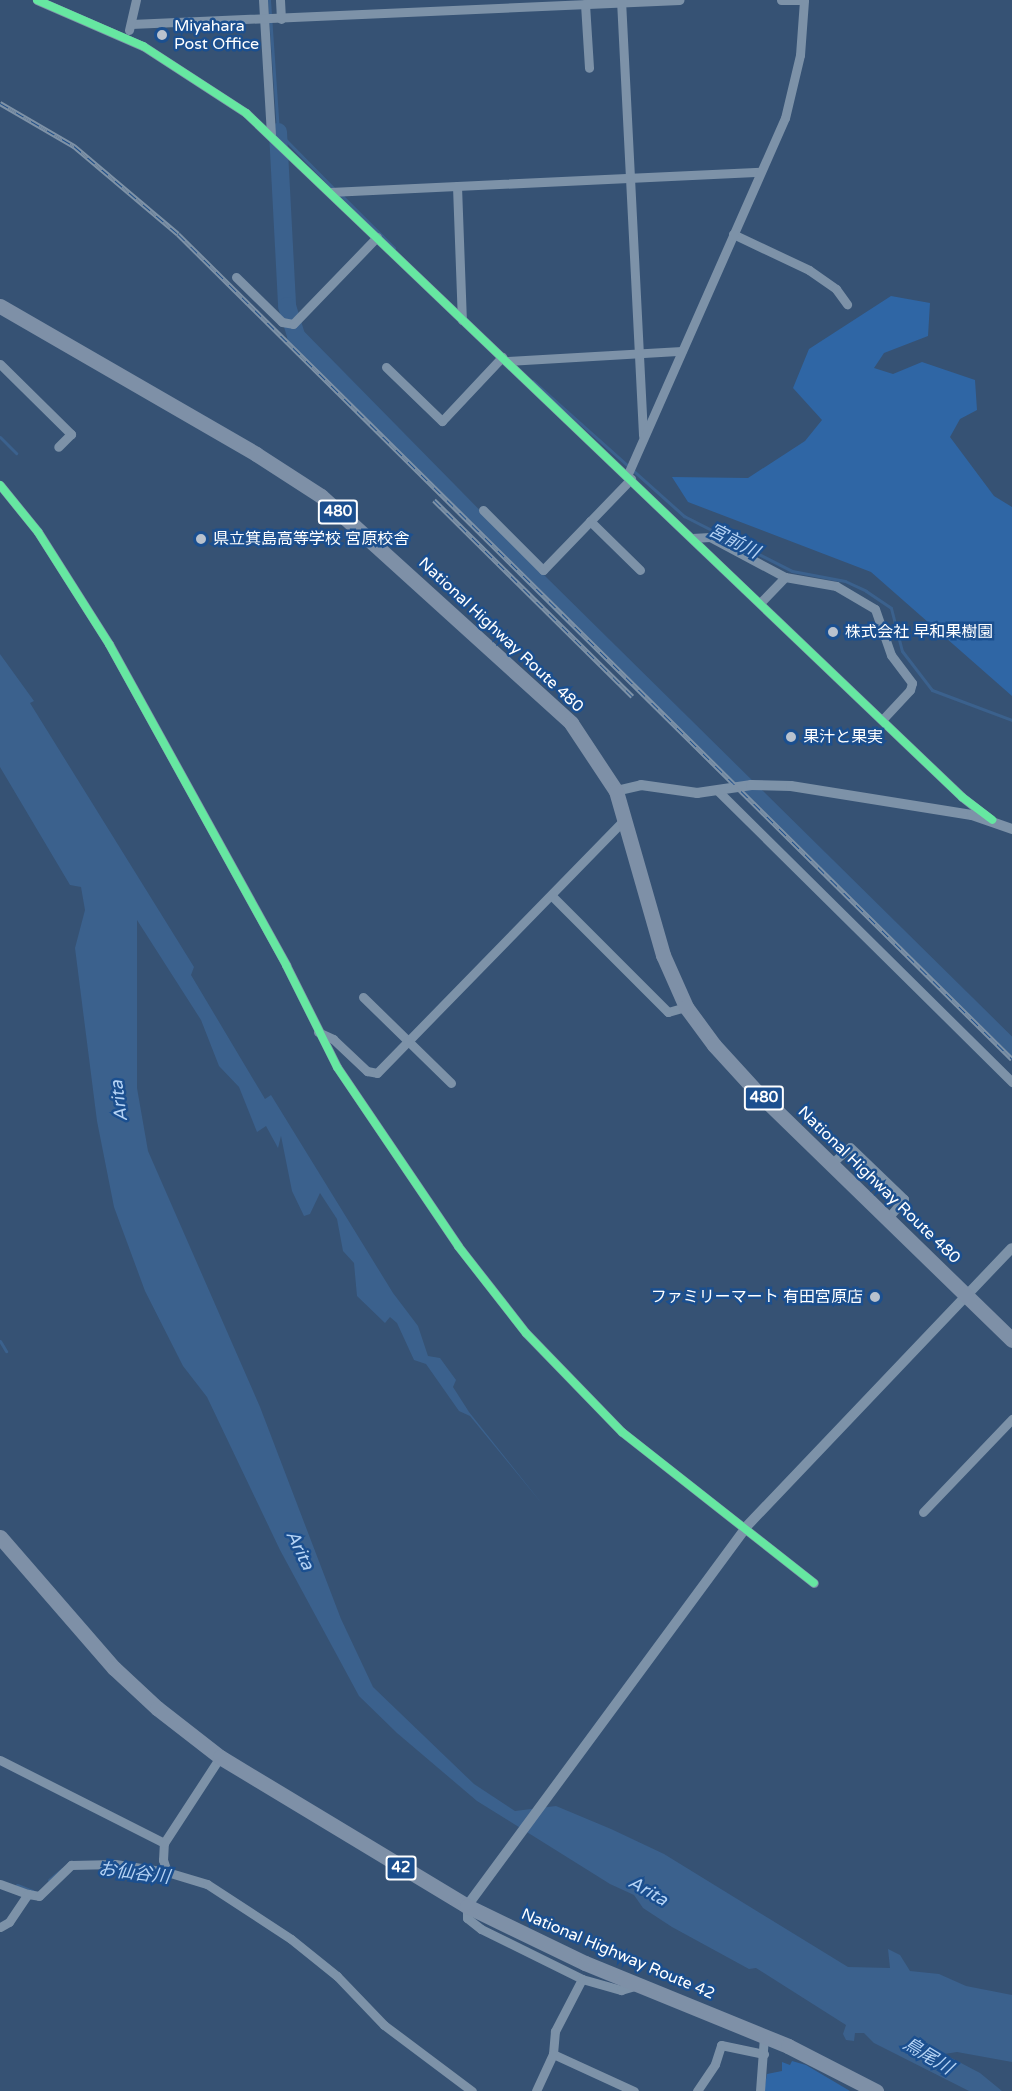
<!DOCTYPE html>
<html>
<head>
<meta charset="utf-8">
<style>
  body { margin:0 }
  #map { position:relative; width:1012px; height:2091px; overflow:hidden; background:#365274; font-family:"Varela Round","Noto Sans JP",sans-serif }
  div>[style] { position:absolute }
  .green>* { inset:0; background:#2f66a5 }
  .water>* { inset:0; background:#3b618d }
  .stream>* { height:3px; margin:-1.5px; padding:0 1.5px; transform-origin:1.5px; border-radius:1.5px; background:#3b618d }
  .river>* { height:18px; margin:-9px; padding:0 9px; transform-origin:9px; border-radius:9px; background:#3b618d }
  .minor>* { height:9px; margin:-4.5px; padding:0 4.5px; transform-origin:4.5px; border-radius:4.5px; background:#7d92a8 }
  .tertiary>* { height:10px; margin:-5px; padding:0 5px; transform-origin:5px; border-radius:5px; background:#7d92a8 }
  .trunk>* { height:15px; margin:-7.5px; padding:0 7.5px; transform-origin:7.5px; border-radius:7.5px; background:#7e90a7 }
  .rail>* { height:5px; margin-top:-2.5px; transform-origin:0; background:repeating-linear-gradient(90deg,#1b4f8f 0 9px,#7e92a7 0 18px); box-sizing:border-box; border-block:2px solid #7e92a7 }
  .cycleway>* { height:8px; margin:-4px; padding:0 4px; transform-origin:4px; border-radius:4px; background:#66e7a1 }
  .dots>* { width:16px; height:16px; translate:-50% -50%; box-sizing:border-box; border:3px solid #1b4f8f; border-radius:50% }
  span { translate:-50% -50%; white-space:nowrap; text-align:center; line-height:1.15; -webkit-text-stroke:5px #1b4f8f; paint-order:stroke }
  .shield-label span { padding:2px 4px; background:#1b4f8f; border:2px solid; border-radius:4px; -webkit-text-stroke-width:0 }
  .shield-label { font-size:15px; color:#fff; font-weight:700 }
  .poi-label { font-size:16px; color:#fff }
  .left { translate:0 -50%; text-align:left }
  .right { translate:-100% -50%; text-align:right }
  .street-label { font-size:16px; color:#fff }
  .water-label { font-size:18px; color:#b5d3f5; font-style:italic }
</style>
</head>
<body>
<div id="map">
  <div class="green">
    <i style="clip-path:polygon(891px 296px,930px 303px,928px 336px,884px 353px,874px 368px,893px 374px,922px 362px,975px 380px,977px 410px,960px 419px,950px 437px,994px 496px,1012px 507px,1012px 696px,871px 572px,688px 502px,672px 477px,748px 478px,805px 441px,822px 420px,793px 388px,809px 349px)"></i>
    <i style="clip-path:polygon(792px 2061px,806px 2065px,850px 2091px,764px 2091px,767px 2074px,782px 2071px,782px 2062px,790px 2065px)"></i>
  </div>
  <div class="water">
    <i style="clip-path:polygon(0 654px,34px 701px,30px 703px,194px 967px,191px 975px,265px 1099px,271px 1095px,393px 1293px,418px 1326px,428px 1356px,440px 1358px,456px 1380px,453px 1387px,469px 1412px,543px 1505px,470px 1416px,459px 1411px,426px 1364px,414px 1360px,397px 1323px,390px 1317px,385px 1323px,357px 1296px,354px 1263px,343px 1251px,337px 1219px,320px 1193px,310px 1214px,304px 1216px,292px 1191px,281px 1136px,278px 1148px,266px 1126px,257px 1132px,239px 1087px,219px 1066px,201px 1020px,137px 920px,137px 1088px,148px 1151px,260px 1407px,341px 1619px,373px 1687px,474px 1784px,515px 1811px,556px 1806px,611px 1829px,664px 1854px,848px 1967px,890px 1968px,888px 1949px,900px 1955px,910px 1971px,939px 1974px,966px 1986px,1012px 1995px,1012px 2062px,957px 2052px,944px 2054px,980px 2073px,1002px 2091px,969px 2091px,874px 2043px,864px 2033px,855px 2033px,854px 2041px,846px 2040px,843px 2034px,846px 2025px,756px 1968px,749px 1969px,672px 1927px,643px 1908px,634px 1895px,610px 1884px,477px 1801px,397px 1733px,359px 1696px,280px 1550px,207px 1397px,183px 1366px,145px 1291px,114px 1207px,97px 1121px,75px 948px,85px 910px,81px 887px,70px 885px,0 767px)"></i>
  </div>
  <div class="stream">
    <i style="left:269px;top:0;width:132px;rotate:86.1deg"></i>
    <i style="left:278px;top:132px;width:80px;rotate:45.5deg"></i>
    <i style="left:339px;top:193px;width:78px;rotate:45deg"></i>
    <i style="left:533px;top:381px;width:203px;rotate:41.8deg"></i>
    <i style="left:684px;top:516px;width:121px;rotate:27deg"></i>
    <i style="left:792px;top:571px;width:54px;rotate:10.7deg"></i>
    <i style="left:845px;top:581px;width:23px;rotate:25deg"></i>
    <i style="left:866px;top:591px;width:30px;rotate:34deg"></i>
    <i style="left:891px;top:608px;width:44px;rotate:75.7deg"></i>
    <i style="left:902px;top:651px;width:49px;rotate:52.4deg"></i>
    <i style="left:932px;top:690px;width:85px;rotate:20.6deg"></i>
    <i style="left:0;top:437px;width:23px;rotate:45deg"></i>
    <i style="left:0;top:1341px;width:12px;rotate:59deg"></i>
    <i style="left:49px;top:1880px;width:17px;rotate:-40deg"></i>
    <i style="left:17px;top:1885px;width:17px;rotate:21deg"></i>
  </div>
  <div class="river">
    <i style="left:278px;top:132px;width:174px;rotate:87deg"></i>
    <i style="left:287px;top:306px;width:31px;rotate:73deg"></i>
    <i style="left:296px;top:336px;width:325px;rotate:45.5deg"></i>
    <i style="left:524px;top:568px;width:685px;rotate:44.59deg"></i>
  </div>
  <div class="minor">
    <i style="left:37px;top:0;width:116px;rotate:23.5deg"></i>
    <i style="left:143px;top:46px;width:123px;rotate:33deg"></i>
    <i style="left:246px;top:113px;width:990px;rotate:43.69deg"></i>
    <i style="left:962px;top:797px;width:36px;rotate:38deg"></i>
    <i style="left:263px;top:0;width:135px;rotate:86.6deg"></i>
    <i style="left:280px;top:0;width:19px;rotate:87deg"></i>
    <i style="left:621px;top:0;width:436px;rotate:87.1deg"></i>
    <i style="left:781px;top:0;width:23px"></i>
    <i style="left:585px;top:4px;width:64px;rotate:86.4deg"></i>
    <i style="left:131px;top:24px;width:549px;rotate:-2.51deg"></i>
    <i style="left:129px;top:30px;width:31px;rotate:-77deg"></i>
    <i style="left:457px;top:186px;width:134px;rotate:87.9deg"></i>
    <i style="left:330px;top:192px;width:431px;rotate:-2.7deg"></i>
    <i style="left:733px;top:234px;width:84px;rotate:25.3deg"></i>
    <i style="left:809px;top:270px;width:33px;rotate:35deg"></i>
    <i style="left:836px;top:289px;width:19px;rotate:54deg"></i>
    <i style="left:236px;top:277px;width:64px;rotate:44.4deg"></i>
    <i style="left:282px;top:322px;width:11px;rotate:10deg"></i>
    <i style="left:293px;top:324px;width:121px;rotate:-46deg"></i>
    <i style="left:506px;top:361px;width:176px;rotate:-3.3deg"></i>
    <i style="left:0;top:364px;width:100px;rotate:44.6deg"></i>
    <i style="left:71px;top:434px;width:18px;rotate:135deg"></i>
    <i style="left:386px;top:367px;width:78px;rotate:44deg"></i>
    <i style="left:442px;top:421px;width:88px;rotate:-46.8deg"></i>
    <i style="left:627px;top:476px;width:391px;rotate:-66.2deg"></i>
    <i style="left:785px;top:118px;width:65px;rotate:-76.6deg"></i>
    <i style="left:800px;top:55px;width:55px;rotate:-85.8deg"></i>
    <i style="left:0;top:485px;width:60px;rotate:51deg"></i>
    <i style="left:38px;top:532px;width:133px;rotate:57.6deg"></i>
    <i style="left:109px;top:644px;width:367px;rotate:61.1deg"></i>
    <i style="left:286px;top:965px;width:114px;rotate:63.4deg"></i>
    <i style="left:337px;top:1067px;width:216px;rotate:55.9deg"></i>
    <i style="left:458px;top:1246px;width:110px;rotate:52deg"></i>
    <i style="left:526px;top:1333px;width:138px;rotate:45.9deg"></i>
    <i style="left:622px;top:1432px;width:244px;rotate:38.2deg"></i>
    <i style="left:483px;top:510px;width:85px;rotate:45deg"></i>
    <i style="left:543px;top:570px;width:127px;rotate:-46deg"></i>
    <i style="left:590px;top:521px;width:70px;rotate:44.4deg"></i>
    <i style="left:692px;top:538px;width:18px;rotate:-3deg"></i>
    <i style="left:710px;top:537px;width:85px;rotate:28.1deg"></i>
    <i style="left:785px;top:577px;width:52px;rotate:10deg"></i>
    <i style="left:836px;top:586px;width:45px;rotate:30.5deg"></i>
    <i style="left:875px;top:609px;width:49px;rotate:70.8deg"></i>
    <i style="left:891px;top:655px;width:35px;rotate:53deg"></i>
    <i style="left:912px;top:683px;width:7px;rotate:106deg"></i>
    <i style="left:910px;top:690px;width:40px;rotate:133deg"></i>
    <i style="left:760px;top:603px;width:36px;rotate:-46deg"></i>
    <i style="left:718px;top:791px;width:414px;rotate:44.7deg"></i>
    <i style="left:552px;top:896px;width:164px;rotate:45deg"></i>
    <i style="left:668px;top:1012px;width:19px;rotate:-16deg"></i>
    <i style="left:363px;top:997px;width:123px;rotate:44.3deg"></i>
    <i style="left:318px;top:1032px;width:17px;rotate:25deg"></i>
    <i style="left:333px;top:1039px;width:47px;rotate:43.3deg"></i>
    <i style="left:367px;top:1071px;width:10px;rotate:11deg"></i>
    <i style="left:377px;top:1073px;width:355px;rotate:-45.7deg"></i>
    <i style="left:831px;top:1164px;width:25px;rotate:-42deg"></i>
    <i style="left:850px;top:1147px;width:75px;rotate:43.9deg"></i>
    <i style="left:904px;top:1199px;width:26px;rotate:130deg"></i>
    <i style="left:923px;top:1512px;width:129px;rotate:-46.3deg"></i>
    <i style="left:0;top:1760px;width:184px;rotate:26.8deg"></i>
    <i style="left:167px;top:1872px;width:13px;rotate:-108deg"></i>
    <i style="left:163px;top:1860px;width:17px;rotate:-87deg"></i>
    <i style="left:164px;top:1843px;width:103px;rotate:-56.9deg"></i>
    <i style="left:0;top:1884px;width:30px;rotate:20deg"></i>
    <i style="left:467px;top:1906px;width:12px;rotate:90deg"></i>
    <i style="left:467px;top:1918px;width:18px;rotate:38deg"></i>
    <i style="left:481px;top:1929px;width:113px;rotate:26.3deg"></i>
    <i style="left:582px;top:1979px;width:41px;rotate:15.8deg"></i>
    <i style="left:621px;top:1990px;width:18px;rotate:-16deg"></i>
    <i style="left:0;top:1927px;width:10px;rotate:-29deg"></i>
    <i style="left:9px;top:1922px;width:34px;rotate:-56deg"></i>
    <i style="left:28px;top:1894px;width:11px;rotate:10deg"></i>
    <i style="left:39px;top:1896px;width:45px;rotate:-44.1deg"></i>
    <i style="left:71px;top:1865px;width:44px;rotate:-1.3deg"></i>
    <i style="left:115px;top:1864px;width:53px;rotate:8.7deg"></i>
    <i style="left:167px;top:1872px;width:42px;rotate:16.7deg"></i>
    <i style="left:207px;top:1884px;width:100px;rotate:33.2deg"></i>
    <i style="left:291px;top:1939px;width:59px;rotate:38.8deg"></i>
    <i style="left:337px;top:1976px;width:68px;rotate:46.2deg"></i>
    <i style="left:384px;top:2025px;width:110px;rotate:36.9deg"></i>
    <i style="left:582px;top:1979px;width:59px;rotate:117.4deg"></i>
    <i style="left:555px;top:2031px;width:23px;rotate:95deg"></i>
    <i style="left:553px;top:2054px;width:89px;rotate:24.6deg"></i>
    <i style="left:536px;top:2091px;width:41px;rotate:-65.3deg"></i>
    <i style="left:697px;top:2091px;width:32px;rotate:-56deg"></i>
    <i style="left:715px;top:2064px;width:20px;rotate:-72deg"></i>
    <i style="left:721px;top:2045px;width:44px;rotate:11.8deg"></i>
    <i style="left:760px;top:2091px;width:55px;rotate:-85.8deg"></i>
  </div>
  <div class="tertiary">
    <i style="left:616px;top:791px;width:26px;rotate:-13deg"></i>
    <i style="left:641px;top:785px;width:57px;rotate:8.1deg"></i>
    <i style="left:697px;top:793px;width:55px;rotate:-8.4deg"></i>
    <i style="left:751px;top:785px;width:40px;rotate:1.4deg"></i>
    <i style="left:791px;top:786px;width:183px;rotate:9.1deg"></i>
    <i style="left:972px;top:815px;width:42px;rotate:19.3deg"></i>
    <i style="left:467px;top:1906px;width:471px;rotate:-53.6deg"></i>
    <i style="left:746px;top:1527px;width:385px;rotate:-46.4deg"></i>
  </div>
  <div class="trunk">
    <i style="left:0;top:306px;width:296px;rotate:30deg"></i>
    <i style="left:256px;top:454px;width:77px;rotate:32.9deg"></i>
    <i style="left:321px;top:496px;width:338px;rotate:42.2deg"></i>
    <i style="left:571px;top:723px;width:82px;rotate:56.5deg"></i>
    <i style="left:616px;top:791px;width:171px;rotate:74deg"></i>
    <i style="left:663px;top:955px;width:57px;rotate:66.1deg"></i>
    <i style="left:686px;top:1007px;width:47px;rotate:53.6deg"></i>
    <i style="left:714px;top:1045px;width:62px;rotate:47.6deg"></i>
    <i style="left:756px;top:1091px;width:357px;rotate:44.2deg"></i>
    <i style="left:0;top:1537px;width:174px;rotate:49deg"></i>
    <i style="left:114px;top:1668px;width:59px;rotate:42.9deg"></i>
    <i style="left:157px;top:1708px;width:80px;rotate:37.9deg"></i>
    <i style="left:220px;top:1757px;width:288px;rotate:31.1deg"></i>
    <i style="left:467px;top:1906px;width:131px;rotate:25.8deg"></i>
    <i style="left:585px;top:1963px;width:219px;rotate:22.2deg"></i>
    <i style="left:788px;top:2046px;width:99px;rotate:27.1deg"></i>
  </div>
  <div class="rail">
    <i style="left:0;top:103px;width:86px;rotate:30.2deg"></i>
    <i style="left:74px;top:146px;width:136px;rotate:40.2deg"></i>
    <i style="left:178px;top:234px;width:1173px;rotate:44.69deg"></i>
    <i style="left:434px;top:500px;width:279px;rotate:44.7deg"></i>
  </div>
  <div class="cycleway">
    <i style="left:37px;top:0;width:116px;rotate:23.5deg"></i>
    <i style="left:143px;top:46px;width:123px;rotate:33deg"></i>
    <i style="left:246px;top:113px;width:990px;rotate:43.69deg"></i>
    <i style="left:962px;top:797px;width:38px;rotate:37deg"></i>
    <i style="left:0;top:485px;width:60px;rotate:51deg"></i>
    <i style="left:38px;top:532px;width:133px;rotate:57.6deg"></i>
    <i style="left:109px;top:644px;width:367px;rotate:61.1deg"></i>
    <i style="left:286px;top:965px;width:114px;rotate:63.4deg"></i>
    <i style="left:337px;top:1067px;width:216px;rotate:55.9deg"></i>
    <i style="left:458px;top:1246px;width:110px;rotate:52deg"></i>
    <i style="left:526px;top:1333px;width:138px;rotate:45.9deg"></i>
    <i style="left:622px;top:1432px;width:244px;rotate:38.2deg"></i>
  </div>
  <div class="dots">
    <i style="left:162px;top:35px;background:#b9c2ce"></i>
    <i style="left:201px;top:539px;background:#b9c2ce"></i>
    <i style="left:833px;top:632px;background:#b9c2ce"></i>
    <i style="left:791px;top:737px;background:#b9c2ce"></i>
    <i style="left:875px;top:1297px;background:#b9c2ce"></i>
  </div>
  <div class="shield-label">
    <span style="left:338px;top:512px">480</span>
    <span style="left:764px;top:1098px">480</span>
    <span style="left:401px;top:1868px">42</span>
  </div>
  <div class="poi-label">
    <span class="left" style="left:174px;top:35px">Miyahara<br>Post Office</span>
    <span class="left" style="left:213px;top:539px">県立箕島高等学校 宮原校舎</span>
    <span class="left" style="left:845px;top:632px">株式会社 早和果樹園</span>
    <span class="left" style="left:803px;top:737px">果汁と果実</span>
    <span class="right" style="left:863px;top:1297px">ファミリーマート 有田宮原店</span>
  </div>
  <div class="street-label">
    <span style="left:501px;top:635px;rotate:43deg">National Highway Route 480</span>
    <span style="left:879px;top:1185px;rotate:44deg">National Highway Route 480</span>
    <span style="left:618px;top:1954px;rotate:23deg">National Highway Route 42</span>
  </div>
  <div class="water-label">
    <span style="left:734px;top:541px;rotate:27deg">宮前川</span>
    <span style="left:119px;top:1101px;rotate:-97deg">Arita</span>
    <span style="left:300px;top:1550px;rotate:64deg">Arita</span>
    <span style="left:134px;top:1873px;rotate:7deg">お仙谷川</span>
    <span style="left:648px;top:1891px;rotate:30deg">Arita</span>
    <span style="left:928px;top:2056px;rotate:31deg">鳥尾川</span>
  </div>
</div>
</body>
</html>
